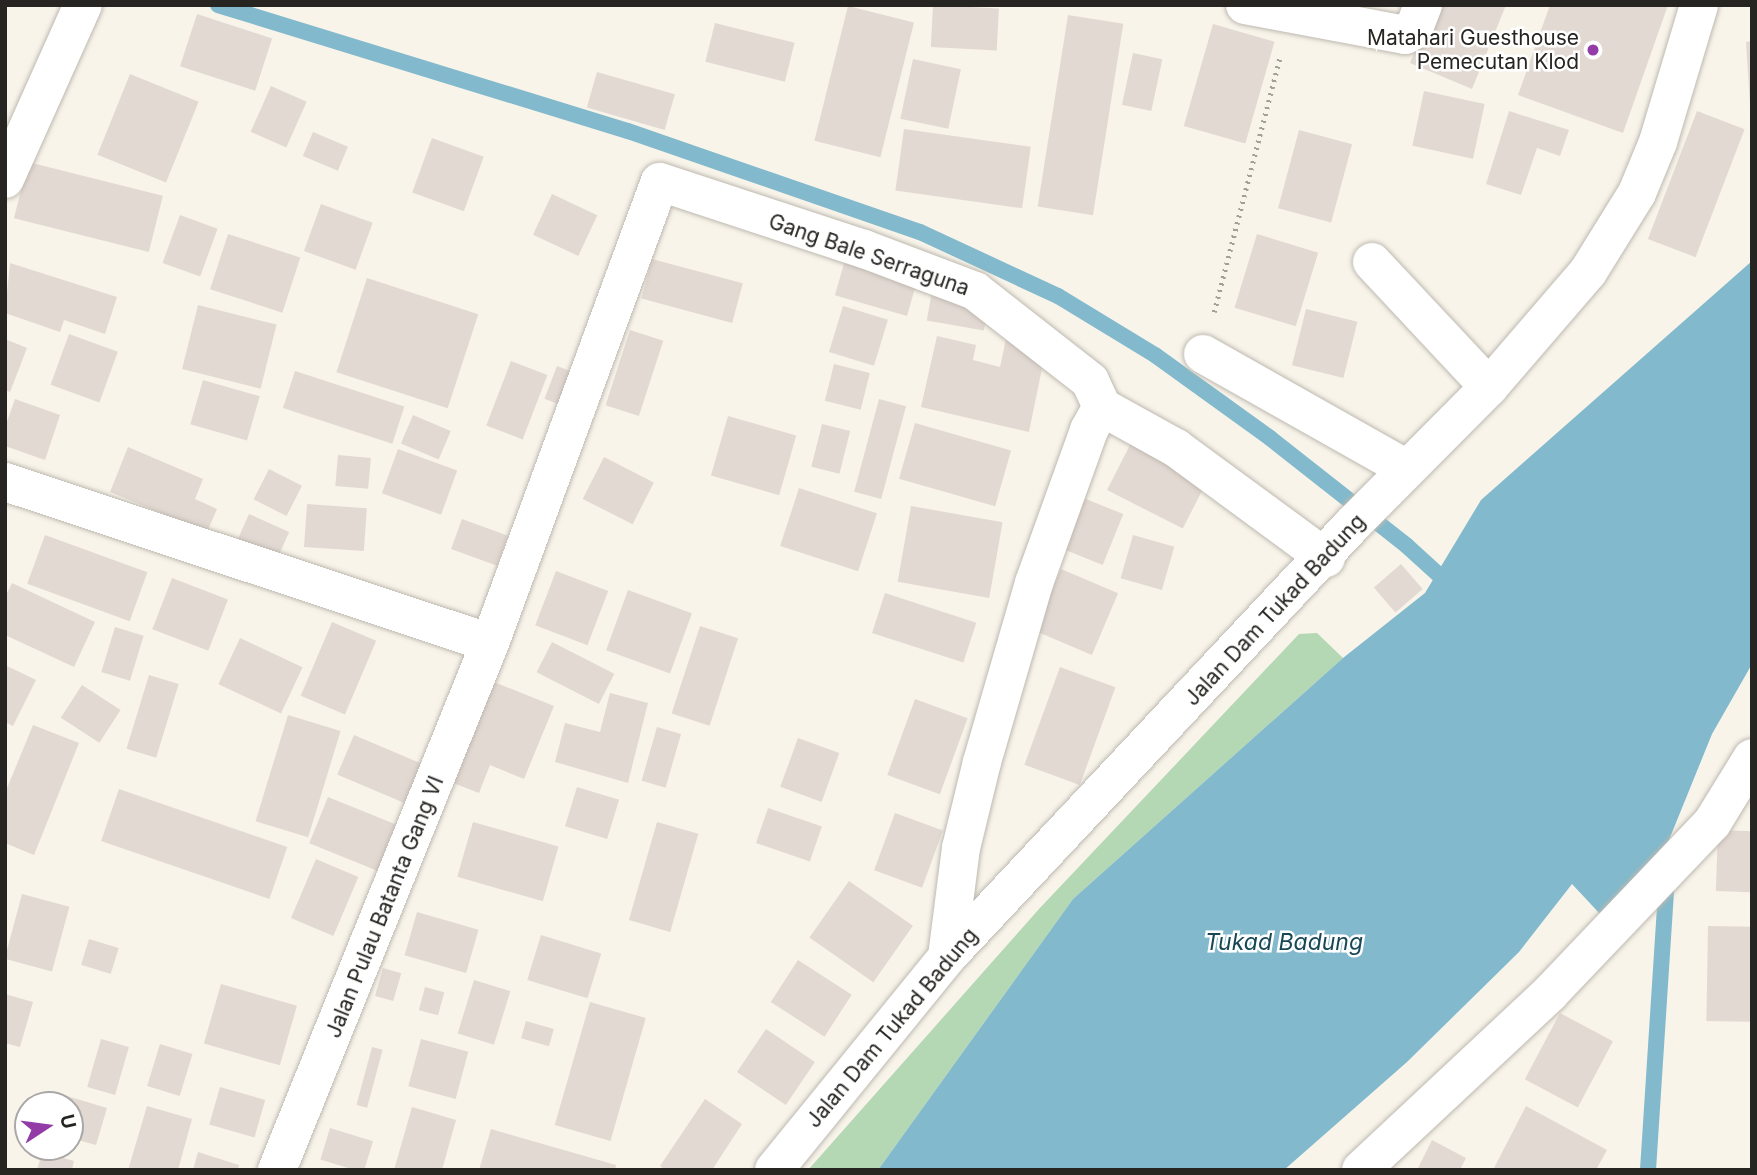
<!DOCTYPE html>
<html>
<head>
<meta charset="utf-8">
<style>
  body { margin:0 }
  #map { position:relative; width:1757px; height:1175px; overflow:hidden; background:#f8f4ea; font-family:Inter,sans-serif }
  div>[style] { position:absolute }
  .green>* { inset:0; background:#b4d7b4 }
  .water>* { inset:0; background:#82b9cc }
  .stream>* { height:16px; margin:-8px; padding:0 8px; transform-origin:8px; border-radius:8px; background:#82b9cc }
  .building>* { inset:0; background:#e3d9d3; transform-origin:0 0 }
  .path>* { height:4.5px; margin-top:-2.25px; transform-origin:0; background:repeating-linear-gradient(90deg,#a29f98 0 2px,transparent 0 7px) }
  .roads { filter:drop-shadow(0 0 2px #beb9b0) drop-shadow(0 0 2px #beb9b0) }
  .minor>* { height:38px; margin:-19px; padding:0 19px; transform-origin:19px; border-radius:19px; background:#fff }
  .dots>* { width:19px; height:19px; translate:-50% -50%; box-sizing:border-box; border:4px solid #fff; border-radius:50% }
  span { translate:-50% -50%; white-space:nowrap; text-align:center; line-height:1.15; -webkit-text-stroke:5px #fff; paint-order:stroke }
  .poi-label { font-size:21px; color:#272522 }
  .right { translate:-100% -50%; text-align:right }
  .street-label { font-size:21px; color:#272522 }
  .water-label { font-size:23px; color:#184856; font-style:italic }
  .frame { position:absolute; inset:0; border:7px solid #272522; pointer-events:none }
  .north { position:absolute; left:14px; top:1091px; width:70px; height:70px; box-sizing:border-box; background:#fff; border:2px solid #a9a8a7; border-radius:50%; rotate:77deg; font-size:19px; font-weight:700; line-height:28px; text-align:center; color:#272522 }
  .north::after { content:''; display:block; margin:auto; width:24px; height:32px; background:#933ba7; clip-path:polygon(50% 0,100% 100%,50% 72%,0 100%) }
</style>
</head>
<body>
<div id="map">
  <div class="green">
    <i style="clip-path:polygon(1317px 633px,1343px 658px,1073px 899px,878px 1170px,808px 1170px,1039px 909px,1299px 634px)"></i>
  </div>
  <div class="water">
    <i style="clip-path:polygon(1752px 261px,1752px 664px,1712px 734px,1669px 840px,1601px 915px,1572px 884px,1519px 952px,1407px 1062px,1284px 1170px,878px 1170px,1073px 899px,1343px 658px,1425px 593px,1481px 500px)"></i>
  </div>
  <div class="stream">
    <i style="left:218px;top:5px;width:429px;rotate:17.1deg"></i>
    <i style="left:628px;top:131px;width:309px;rotate:19.1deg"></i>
    <i style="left:920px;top:232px;width:152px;rotate:24.9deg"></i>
    <i style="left:1058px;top:296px;width:114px;rotate:31.3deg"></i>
    <i style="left:1155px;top:355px;width:142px;rotate:35.8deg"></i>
    <i style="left:1270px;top:438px;width:174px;rotate:38.2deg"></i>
    <i style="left:1407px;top:546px;width:59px;rotate:42.3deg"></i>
    <i style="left:1648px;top:1170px;width:291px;rotate:-86.3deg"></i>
  </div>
  <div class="building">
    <i style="left:933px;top:5px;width:66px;height:42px;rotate:3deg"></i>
    <i style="clip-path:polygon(1433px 5px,1506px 5px,1472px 89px,1410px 63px)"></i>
    <i style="clip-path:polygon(1550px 5px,1668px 5px,1623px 133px,1518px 95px)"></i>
    <i style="left:848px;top:6px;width:68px;height:139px;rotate:14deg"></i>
    <i style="left:197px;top:14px;width:79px;height:55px;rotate:18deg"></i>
    <i style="left:1068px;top:15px;width:56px;height:194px;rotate:9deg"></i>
    <i style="left:715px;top:23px;width:82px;height:40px;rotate:14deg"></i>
    <i style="left:1213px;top:24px;width:64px;height:106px;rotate:16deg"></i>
    <i style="clip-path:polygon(1752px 41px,1752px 105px,1750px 105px,1746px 42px)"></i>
    <i style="left:1133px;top:53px;width:30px;height:53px;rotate:12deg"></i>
    <i style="left:913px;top:59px;width:49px;height:61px;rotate:12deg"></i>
    <i style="left:597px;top:72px;width:81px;height:37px;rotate:16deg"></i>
    <i style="left:130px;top:74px;width:74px;height:87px;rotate:22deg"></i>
    <i style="left:271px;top:86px;width:39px;height:50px;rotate:24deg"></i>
    <i style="left:1424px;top:91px;width:62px;height:56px;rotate:12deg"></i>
    <i style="clip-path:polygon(1509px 111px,1569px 130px,1560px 156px,1537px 148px,1521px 195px,1486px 184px)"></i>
    <i style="left:1697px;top:111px;width:51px;height:137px;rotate:21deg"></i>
    <i style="left:904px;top:129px;width:128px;height:62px;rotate:8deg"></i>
    <i style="left:1299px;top:130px;width:55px;height:81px;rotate:15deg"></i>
    <i style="left:313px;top:132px;width:38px;height:26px;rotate:23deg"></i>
    <i style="left:432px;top:138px;width:55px;height:58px;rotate:20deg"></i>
    <i style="left:28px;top:162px;width:139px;height:58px;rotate:14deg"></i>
    <i style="left:552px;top:194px;width:50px;height:45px;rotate:25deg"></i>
    <i style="left:321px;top:204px;width:55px;height:50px;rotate:20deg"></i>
    <i style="left:180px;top:215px;width:40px;height:51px;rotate:20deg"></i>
    <i style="left:228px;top:234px;width:76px;height:58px;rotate:18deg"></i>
    <i style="left:1257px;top:234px;width:64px;height:77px;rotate:17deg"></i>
    <i style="left:847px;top:253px;width:75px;height:44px;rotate:16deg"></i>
    <i style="left:652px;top:259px;width:94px;height:41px;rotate:15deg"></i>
    <i style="clip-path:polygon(10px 263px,117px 297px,105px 334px,64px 320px,60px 332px,5px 313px)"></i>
    <i style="left:367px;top:278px;width:117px;height:99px;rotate:18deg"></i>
    <i style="left:932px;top:291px;width:58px;height:30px;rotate:10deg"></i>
    <i style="left:198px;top:305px;width:81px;height:66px;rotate:14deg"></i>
    <i style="left:843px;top:306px;width:47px;height:48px;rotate:17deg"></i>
    <i style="left:1306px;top:309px;width:53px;height:58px;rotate:14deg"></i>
    <i style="left:630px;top:330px;width:35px;height:79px;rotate:18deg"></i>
    <i style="left:69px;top:334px;width:52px;height:54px;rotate:20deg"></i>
    <i style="clip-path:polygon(937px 336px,976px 345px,973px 360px,1000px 367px,1006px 339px,1046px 349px,1029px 432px,921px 407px)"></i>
    <i style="clip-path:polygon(5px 339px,27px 348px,10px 392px,5px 390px)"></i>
    <i style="left:511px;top:361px;width:39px;height:69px;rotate:21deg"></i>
    <i style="left:834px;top:364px;width:37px;height:38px;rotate:14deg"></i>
    <i style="left:557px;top:366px;width:30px;height:35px;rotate:21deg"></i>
    <i style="left:295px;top:371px;width:115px;height:39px;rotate:18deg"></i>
    <i style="left:203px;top:380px;width:59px;height:46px;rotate:16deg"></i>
    <i style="clip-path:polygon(15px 399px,60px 415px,45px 460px,5px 446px,5px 427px)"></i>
    <i style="left:879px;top:399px;width:28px;height:96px;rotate:15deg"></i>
    <i style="left:413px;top:415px;width:41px;height:31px;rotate:23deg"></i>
    <i style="left:728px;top:416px;width:71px;height:62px;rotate:16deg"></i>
    <i style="left:915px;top:423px;width:100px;height:58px;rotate:16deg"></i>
    <i style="left:822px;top:424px;width:29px;height:44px;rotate:14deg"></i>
    <i style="left:1132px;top:441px;width:85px;height:55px;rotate:27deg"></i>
    <i style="clip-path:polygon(128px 447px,203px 479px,195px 499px,217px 509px,207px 532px,110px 492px)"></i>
    <i style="left:398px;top:449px;width:63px;height:47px;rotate:20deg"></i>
    <i style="left:338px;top:455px;width:33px;height:31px;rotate:5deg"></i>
    <i style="left:604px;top:457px;width:56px;height:47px;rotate:27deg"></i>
    <i style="left:269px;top:469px;width:37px;height:34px;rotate:27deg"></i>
    <i style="left:799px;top:488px;width:82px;height:61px;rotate:18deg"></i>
    <i style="left:1076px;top:495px;width:51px;height:55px;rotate:22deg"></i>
    <i style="left:307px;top:504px;width:60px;height:43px;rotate:4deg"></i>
    <i style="left:911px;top:506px;width:93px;height:77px;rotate:10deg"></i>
    <i style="left:249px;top:514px;width:44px;height:27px;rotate:24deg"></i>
    <i style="left:462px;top:519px;width:49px;height:32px;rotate:20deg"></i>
    <i style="left:45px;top:535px;width:109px;height:52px;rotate:20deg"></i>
    <i style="left:1133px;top:535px;width:43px;height:45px;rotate:16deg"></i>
    <i style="left:1401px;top:564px;width:33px;height:36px;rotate:49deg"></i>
    <i style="left:1061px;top:569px;width:62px;height:67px;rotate:23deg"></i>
    <i style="left:556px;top:571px;width:56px;height:58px;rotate:21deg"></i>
    <i style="left:172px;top:578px;width:60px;height:55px;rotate:21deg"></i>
    <i style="clip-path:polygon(12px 583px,95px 622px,74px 667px,5px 635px,5px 597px)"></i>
    <i style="left:628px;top:590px;width:68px;height:64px;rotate:20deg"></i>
    <i style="left:885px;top:593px;width:96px;height:42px;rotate:18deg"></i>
    <i style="left:332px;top:622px;width:48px;height:80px;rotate:23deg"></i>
    <i style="left:700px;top:626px;width:40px;height:92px;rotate:18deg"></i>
    <i style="left:115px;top:627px;width:30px;height:47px;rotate:17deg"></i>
    <i style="left:240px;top:638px;width:69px;height:51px;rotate:25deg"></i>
    <i style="left:552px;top:642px;width:70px;height:34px;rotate:27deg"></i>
    <i style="clip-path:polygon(5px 665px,36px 680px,13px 726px,5px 722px)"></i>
    <i style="left:1060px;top:667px;width:59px;height:104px;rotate:20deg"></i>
    <i style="left:149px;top:675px;width:31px;height:77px;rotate:17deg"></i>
    <i style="clip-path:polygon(494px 682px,554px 706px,524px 779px,490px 765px,479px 793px,453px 783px)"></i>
    <i style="left:82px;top:685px;width:46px;height:39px;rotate:33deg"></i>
    <i style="clip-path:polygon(610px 693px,648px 703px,628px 783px,555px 762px,565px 723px,600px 732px)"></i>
    <i style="left:915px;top:699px;width:56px;height:81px;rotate:20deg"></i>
    <i style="left:288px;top:715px;width:55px;height:111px;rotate:17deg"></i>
    <i style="clip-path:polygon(33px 725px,79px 743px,34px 855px,5px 843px,5px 793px)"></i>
    <i style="left:657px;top:727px;width:25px;height:56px;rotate:16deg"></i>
    <i style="left:354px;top:735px;width:87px;height:43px;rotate:23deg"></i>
    <i style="left:798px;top:738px;width:44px;height:52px;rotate:20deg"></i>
    <i style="left:577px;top:787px;width:44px;height:41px;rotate:17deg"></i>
    <i style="left:119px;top:789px;width:178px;height:55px;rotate:19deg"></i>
    <i style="left:328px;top:797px;width:82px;height:50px;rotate:22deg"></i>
    <i style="left:768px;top:808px;width:57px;height:37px;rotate:19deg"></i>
    <i style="left:895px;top:813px;width:51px;height:61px;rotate:20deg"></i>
    <i style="left:473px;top:822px;width:89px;height:57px;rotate:16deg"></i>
    <i style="left:657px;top:822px;width:43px;height:102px;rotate:16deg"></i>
    <i style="left:1718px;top:830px;width:34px;height:61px;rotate:2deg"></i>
    <i style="left:316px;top:859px;width:46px;height:64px;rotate:23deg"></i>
    <i style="left:849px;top:881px;width:78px;height:69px;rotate:35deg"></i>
    <i style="left:22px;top:894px;width:49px;height:67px;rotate:15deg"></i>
    <i style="left:417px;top:912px;width:64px;height:45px;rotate:16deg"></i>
    <i style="left:1708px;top:926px;width:44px;height:95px;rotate:1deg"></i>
    <i style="left:541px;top:935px;width:63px;height:47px;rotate:17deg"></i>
    <i style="left:89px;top:939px;width:31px;height:27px;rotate:17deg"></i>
    <i style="left:798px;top:960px;width:64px;height:50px;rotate:33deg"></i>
    <i style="left:383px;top:968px;width:19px;height:29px;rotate:16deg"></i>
    <i style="left:474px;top:980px;width:38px;height:56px;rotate:17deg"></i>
    <i style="left:221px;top:984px;width:79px;height:62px;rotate:16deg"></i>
    <i style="left:425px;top:987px;width:20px;height:24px;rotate:15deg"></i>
    <i style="clip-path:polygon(5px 994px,33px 1002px,20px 1047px,5px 1043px)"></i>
    <i style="left:590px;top:1002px;width:58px;height:128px;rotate:16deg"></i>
    <i style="left:1560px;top:1013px;width:60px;height:75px;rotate:28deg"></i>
    <i style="left:526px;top:1021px;width:29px;height:18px;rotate:16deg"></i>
    <i style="left:766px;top:1029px;width:59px;height:52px;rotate:34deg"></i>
    <i style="left:101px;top:1039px;width:29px;height:50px;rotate:16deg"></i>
    <i style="left:421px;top:1039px;width:49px;height:49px;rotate:15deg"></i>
    <i style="left:160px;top:1044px;width:34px;height:44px;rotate:17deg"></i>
    <i style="left:372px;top:1047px;width:11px;height:60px;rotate:15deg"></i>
    <i style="left:220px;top:1087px;width:47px;height:39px;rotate:16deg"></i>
    <i style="clip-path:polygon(67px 1096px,107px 1108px,96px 1145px,70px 1138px)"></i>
    <i style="clip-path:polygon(705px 1099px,742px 1124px,712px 1170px,665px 1170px,660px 1166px)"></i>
    <i style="clip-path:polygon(147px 1106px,192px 1119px,178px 1170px,128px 1170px)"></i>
    <i style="clip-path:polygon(1526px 1106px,1607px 1150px,1596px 1170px,1493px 1170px)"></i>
    <i style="clip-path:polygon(412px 1107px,456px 1120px,442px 1170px,394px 1170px)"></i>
    <i style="left:330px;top:1128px;width:45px;height:33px;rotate:17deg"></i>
    <i style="clip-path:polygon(491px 1129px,616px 1165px,615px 1170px,479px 1170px)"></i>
    <i style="clip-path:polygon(1432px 1140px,1466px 1158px,1460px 1170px,1417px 1170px)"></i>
    <i style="clip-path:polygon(42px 1152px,74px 1161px,72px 1170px,37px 1170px)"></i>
    <i style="clip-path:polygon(198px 1152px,239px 1165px,238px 1170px,193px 1170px)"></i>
  </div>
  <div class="path">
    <i style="left:1214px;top:312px;width:264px;rotate:-75.5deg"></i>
  </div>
  <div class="roads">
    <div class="minor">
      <i style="left:1245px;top:5px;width:163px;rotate:10.6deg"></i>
      <i style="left:1405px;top:35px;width:9px;rotate:-27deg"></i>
      <i style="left:1413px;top:31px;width:28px;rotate:-69deg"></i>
      <i style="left:5px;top:179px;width:191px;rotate:-65.9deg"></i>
      <i style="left:1372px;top:262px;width:171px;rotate:46.9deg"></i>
      <i style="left:1203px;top:354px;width:234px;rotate:29.4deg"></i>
      <i style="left:5px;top:482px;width:511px;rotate:18.36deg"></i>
      <i style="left:947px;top:957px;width:110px;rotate:-82.7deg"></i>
      <i style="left:961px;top:848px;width:89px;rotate:-76.3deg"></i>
      <i style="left:982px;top:762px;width:186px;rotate:-73.8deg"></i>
      <i style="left:1034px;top:583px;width:163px;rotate:-70.2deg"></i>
      <i style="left:1089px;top:430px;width:26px;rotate:-61deg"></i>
      <i style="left:277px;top:1170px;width:568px;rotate:-67.99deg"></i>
      <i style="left:490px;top:643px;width:491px;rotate:-69.8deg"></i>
      <i style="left:660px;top:182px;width:215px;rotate:18.2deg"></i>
      <i style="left:864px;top:249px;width:119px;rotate:20.7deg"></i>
      <i style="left:975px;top:291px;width:146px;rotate:38deg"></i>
      <i style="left:1090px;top:381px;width:29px;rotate:65deg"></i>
      <i style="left:1102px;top:407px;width:85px;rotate:29deg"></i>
      <i style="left:1176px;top:448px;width:186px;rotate:36.3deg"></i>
      <i style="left:774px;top:1170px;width:274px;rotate:-50.9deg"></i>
      <i style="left:947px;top:957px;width:592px;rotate:-46.85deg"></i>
      <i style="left:1352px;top:525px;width:194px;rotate:-45.2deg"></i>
      <i style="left:1489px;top:387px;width:152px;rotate:-49.3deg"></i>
      <i style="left:1588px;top:272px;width:93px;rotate:-58.2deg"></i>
      <i style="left:1637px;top:193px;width:55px;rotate:-67.6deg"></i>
      <i style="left:1658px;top:142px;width:143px;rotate:-73.3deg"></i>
      <i style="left:1361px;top:1170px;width:259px;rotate:-43.1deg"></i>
      <i style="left:1550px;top:993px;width:235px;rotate:-46.4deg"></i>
      <i style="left:1712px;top:823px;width:76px;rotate:-58.4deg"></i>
    </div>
  </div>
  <div class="dots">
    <i style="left:1593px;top:50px;background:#933ba7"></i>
  </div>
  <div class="poi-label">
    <span class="right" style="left:1579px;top:50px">Matahari Guesthouse<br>Pemecutan Klod</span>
  </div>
  <div class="street-label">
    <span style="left:869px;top:255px;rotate:19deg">Gang Bale Serraguna</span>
    <span style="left:1275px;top:610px;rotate:-47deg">Jalan Dam Tukad Badung</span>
    <span style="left:385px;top:907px;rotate:-68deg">Jalan Pulau Batanta Gang VI</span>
    <span style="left:892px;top:1028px;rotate:-50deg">Jalan Dam Tukad Badung</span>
  </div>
  <div class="water-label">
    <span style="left:1284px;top:942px">Tukad Badung</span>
  </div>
  <div class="frame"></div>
  <div class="north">U</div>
</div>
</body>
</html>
